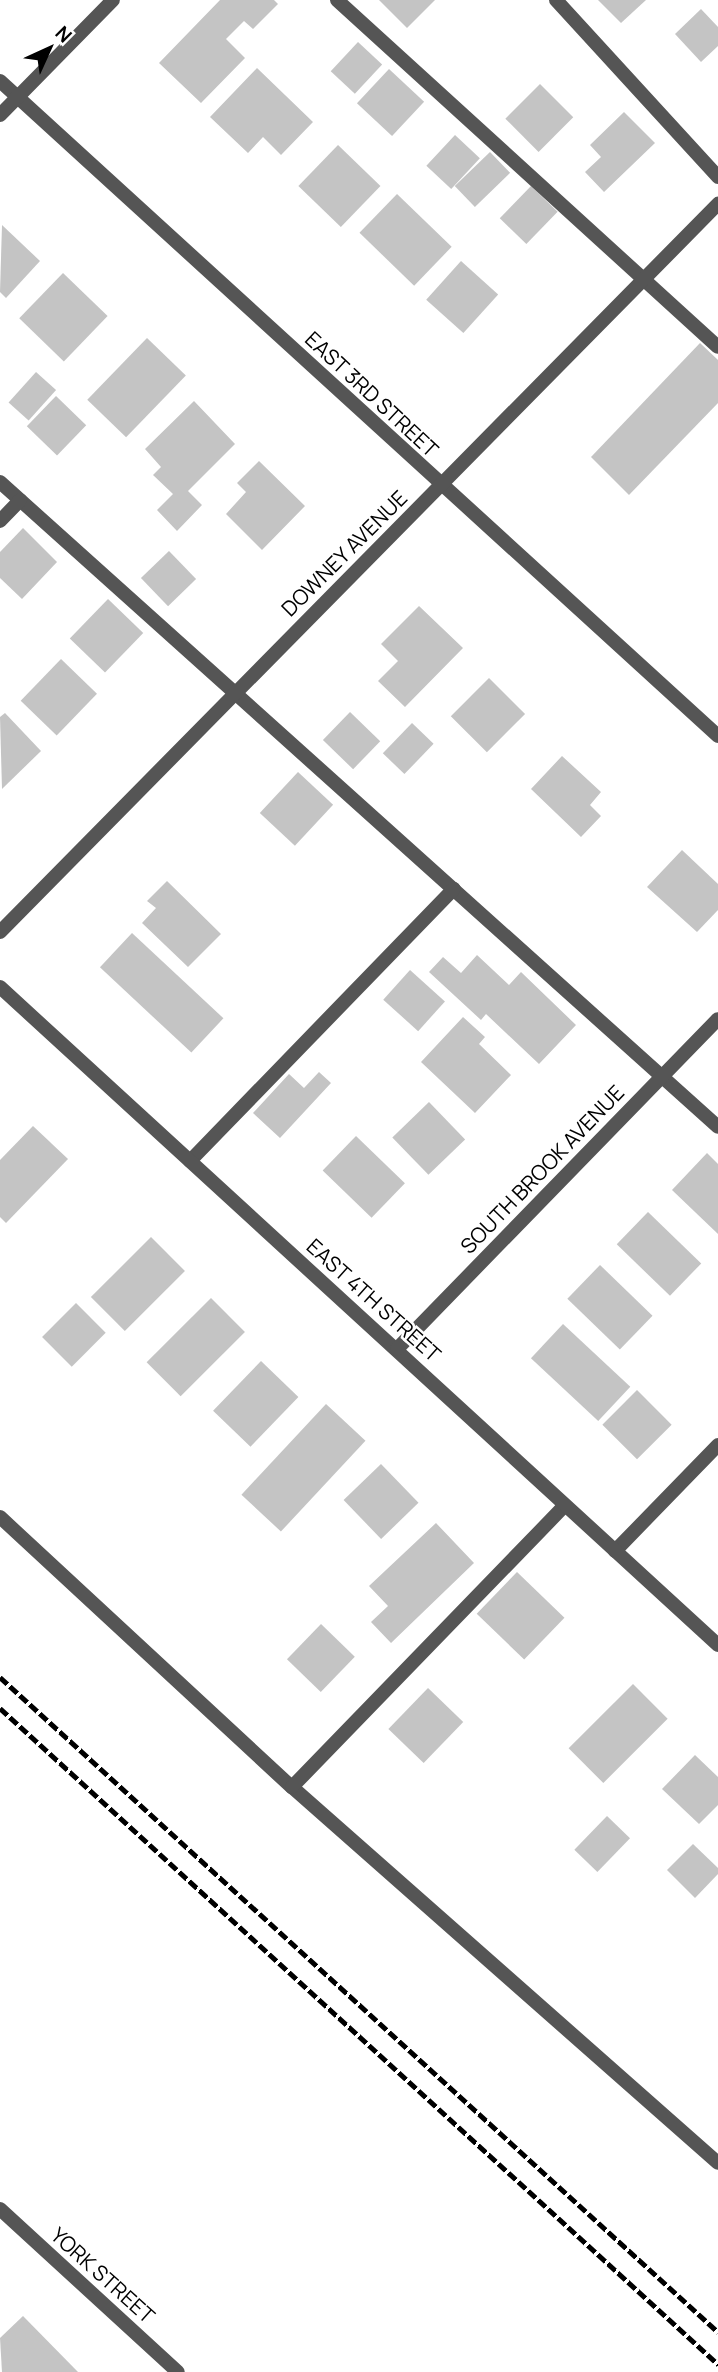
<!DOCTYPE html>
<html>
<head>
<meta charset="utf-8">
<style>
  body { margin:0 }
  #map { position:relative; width:718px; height:2372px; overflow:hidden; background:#fff; font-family:Manrope,sans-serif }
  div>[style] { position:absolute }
  .building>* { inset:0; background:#c4c4c4; transform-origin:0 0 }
  .lane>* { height:14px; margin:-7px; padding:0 7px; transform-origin:7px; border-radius:7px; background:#555 }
  .street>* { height:14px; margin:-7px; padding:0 7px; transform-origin:7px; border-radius:7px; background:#555 }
  .rail>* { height:5px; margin-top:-2.5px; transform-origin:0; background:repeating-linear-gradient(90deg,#000 0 10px,transparent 0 13.5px) }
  span { translate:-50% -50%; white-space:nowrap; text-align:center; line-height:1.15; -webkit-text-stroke:5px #fff; paint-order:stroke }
  .street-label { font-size:21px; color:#000 }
  .north { position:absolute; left:14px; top:14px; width:70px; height:70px; -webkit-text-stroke:5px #fff; paint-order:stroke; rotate:45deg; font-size:19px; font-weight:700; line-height:28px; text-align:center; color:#000 }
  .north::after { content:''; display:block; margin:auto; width:24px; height:32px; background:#000; clip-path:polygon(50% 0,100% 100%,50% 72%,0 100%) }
</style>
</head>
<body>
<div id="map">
  <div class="building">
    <i style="clip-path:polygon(220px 0,274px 0,278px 4px,253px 29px,244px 21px,226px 39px,245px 58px,201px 103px,159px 63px)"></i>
    <i style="clip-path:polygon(379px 0,435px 0,407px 28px)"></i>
    <i style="clip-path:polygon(598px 0,646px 0,621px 23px)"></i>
    <i style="clip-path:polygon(701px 9px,718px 27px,718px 46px,701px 62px,675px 34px)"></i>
    <i style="left:358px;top:42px;width:33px;height:40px;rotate:43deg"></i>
    <i style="clip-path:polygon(257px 68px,313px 122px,281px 155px,263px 137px,248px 153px,210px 117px)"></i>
    <i style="left:389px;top:69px;width:48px;height:47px;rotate:43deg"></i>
    <i style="left:540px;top:84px;width:47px;height:49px;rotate:45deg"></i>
    <i style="clip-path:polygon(624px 112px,655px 143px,604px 192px,585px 172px,601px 157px,590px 145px)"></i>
    <i style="left:455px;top:135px;width:34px;height:42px;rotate:43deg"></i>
    <i style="left:338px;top:145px;width:59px;height:57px;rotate:44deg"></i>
    <i style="left:490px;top:152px;width:29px;height:49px;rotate:46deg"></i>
    <i style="left:531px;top:186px;width:37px;height:45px;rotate:44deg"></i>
    <i style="left:397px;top:194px;width:76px;height:54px;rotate:44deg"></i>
    <i style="clip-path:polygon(2px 225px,40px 261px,6px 298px,0 292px)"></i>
    <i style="left:461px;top:261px;width:50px;height:52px;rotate:42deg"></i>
    <i style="left:63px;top:273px;width:62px;height:63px;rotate:44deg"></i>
    <i style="left:147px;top:338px;width:54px;height:86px;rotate:44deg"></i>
    <i style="clip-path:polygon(700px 343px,718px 360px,718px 403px,629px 495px,591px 457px)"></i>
    <i style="left:36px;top:372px;width:27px;height:41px;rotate:42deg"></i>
    <i style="left:56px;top:396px;width:42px;height:42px;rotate:44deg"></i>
    <i style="clip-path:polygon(194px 401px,235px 444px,188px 491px,202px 505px,177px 531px,157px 510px,173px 494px,153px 475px,161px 467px,145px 449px)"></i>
    <i style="clip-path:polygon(259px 461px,305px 506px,262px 550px,226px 514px,246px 492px,237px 483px)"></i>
    <i style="clip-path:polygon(23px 528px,57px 562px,22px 599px,0 578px,0 552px)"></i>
    <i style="left:169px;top:551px;width:39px;height:39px;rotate:46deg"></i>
    <i style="left:108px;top:599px;width:49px;height:55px;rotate:44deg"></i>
    <i style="clip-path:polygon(419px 606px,463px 648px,405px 707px,378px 681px,398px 661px,381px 644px)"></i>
    <i style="left:61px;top:659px;width:50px;height:58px;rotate:44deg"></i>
    <i style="left:489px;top:678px;width:51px;height:54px;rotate:45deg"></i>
    <i style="left:350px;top:712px;width:42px;height:39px;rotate:44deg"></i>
    <i style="clip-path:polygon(5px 713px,41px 751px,2px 789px,0 717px)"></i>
    <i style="left:412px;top:723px;width:30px;height:42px;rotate:44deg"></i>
    <i style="clip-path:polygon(562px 756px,601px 792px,590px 805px,601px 816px,581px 837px,531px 789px)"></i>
    <i style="left:298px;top:772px;width:48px;height:56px;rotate:43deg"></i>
    <i style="clip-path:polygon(682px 850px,718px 884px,718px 910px,697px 932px,647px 887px)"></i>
    <i style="clip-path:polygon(167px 881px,221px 934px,188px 967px,142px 923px,156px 908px,147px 901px)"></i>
    <i style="left:132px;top:933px;width:125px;height:47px;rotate:43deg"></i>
    <i style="clip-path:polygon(477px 955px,509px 985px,521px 972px,576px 1025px,539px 1064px,486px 1014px,481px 1020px,429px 972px,443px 957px,461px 973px)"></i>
    <i style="left:410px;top:970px;width:47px;height:40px;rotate:42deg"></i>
    <i style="clip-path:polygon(463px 1017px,485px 1037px,479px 1044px,511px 1075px,475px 1113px,421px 1062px)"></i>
    <i style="clip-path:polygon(319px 1072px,331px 1083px,280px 1138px,253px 1113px,289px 1074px,304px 1088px)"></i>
    <i style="left:429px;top:1102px;width:52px;height:51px;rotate:46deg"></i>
    <i style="clip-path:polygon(33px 1126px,68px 1159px,6px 1223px,0 1217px,0 1160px)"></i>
    <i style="left:356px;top:1136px;width:68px;height:48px;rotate:44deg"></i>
    <i style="clip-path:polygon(707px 1153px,718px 1164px,718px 1234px,672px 1190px)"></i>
    <i style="left:648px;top:1212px;width:74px;height:45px;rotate:44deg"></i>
    <i style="left:151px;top:1237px;width:48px;height:85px;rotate:45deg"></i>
    <i style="left:600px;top:1265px;width:73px;height:47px;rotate:44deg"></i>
    <i style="left:211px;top:1298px;width:48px;height:91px;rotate:45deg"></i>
    <i style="left:76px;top:1303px;width:42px;height:48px;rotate:45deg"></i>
    <i style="left:563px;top:1324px;width:92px;height:47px;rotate:43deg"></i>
    <i style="left:261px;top:1361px;width:52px;height:69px;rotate:44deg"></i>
    <i style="left:637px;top:1390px;width:49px;height:49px;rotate:45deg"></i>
    <i style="left:326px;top:1404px;width:54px;height:124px;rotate:43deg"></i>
    <i style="left:381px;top:1464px;width:54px;height:52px;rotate:46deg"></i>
    <i style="clip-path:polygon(436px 1523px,474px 1563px,391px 1643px,371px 1622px,388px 1606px,369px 1586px)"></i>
    <i style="left:517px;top:1572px;width:66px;height:58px;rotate:44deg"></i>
    <i style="left:321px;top:1624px;width:47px;height:49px;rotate:44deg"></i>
    <i style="left:633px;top:1684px;width:49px;height:91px;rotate:45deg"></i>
    <i style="left:428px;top:1688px;width:49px;height:57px;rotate:44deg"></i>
    <i style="clip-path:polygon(695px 1755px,718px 1777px,718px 1805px,699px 1824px,662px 1789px)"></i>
    <i style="left:607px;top:1816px;width:32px;height:47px;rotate:44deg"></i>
    <i style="clip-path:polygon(693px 1844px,718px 1868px,718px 1874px,695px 1898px,667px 1870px)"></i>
    <i style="clip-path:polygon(23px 2316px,78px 2372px,2px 2372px,0 2338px)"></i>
  </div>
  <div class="lane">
    <i style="left:337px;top:0;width:515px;rotate:42.33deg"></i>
    <i style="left:556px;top:0;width:240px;rotate:47.5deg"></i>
    <i style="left:0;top:482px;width:965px;rotate:41.93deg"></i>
    <i style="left:0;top:521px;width:29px;rotate:-46deg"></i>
    <i style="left:190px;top:1161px;width:379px;rotate:-45.9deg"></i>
    <i style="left:0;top:1517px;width:398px;rotate:42.8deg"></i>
    <i style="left:292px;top:1787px;width:568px;rotate:41.43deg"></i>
    <i style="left:615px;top:1551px;width:148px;rotate:-45.8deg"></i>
    <i style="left:292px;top:1787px;width:392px;rotate:-45.9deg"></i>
  </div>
  <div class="street">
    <i style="left:0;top:81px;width:972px;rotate:42.37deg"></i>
    <i style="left:0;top:115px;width:161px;rotate:-45.5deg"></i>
    <i style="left:0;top:932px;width:1023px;rotate:-45.4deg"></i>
    <i style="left:0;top:987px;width:974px;rotate:42.5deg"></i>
    <i style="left:397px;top:1349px;width:460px;rotate:-45.8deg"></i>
    <i style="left:0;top:2209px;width:241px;rotate:42.5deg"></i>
  </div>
  <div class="rail">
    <i style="left:0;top:1677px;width:972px;rotate:42.37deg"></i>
    <i style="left:0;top:1708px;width:973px;rotate:42.42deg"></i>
  </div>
  <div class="street-label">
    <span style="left:372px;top:394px;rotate:43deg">EAST 3RD STREET</span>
    <span style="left:344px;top:553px;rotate:-45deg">DOWNEY AVENUE</span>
    <span style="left:542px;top:1169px;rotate:-46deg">SOUTH BROOK AVENUE</span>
    <span style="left:374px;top:1300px;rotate:42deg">EAST 4TH STREET</span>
    <span style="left:103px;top:2275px;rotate:42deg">YORK STREET</span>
  </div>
  <div class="north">N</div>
</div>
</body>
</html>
